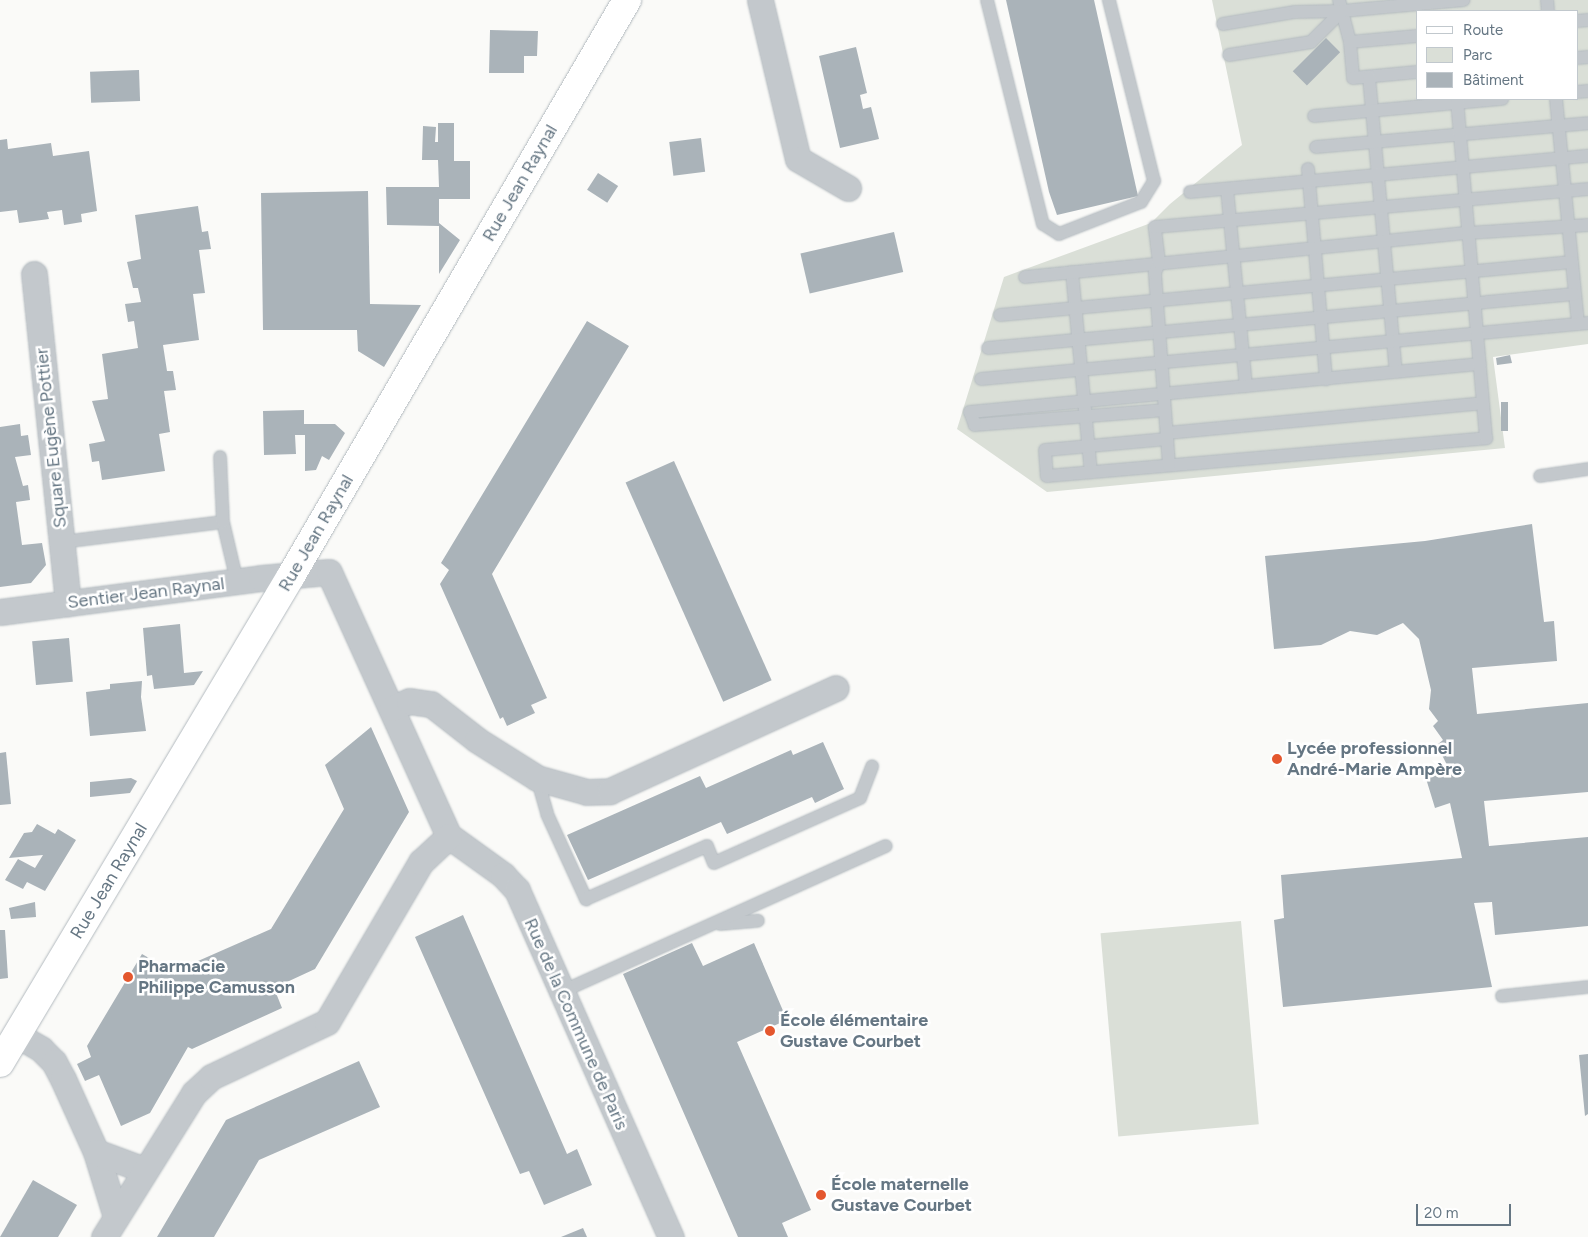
<!DOCTYPE html>
<html>
<head>
<meta charset="utf-8">
<style>
  body { margin:0 }
  #map { position:relative; width:1588px; height:1237px; overflow:hidden; background:#fafaf8; font-family:Figtree,sans-serif }
  div>[style] { position:absolute }
  .green>* { inset:0; background:#dadfd7; transform-origin:0 0 }
  .building>* { inset:0; background:#aab3b9; transform-origin:0 0 }
  .roads { filter:drop-shadow(0 0 1px #b3babf) drop-shadow(0 0 1px #b3babf) }
  .lane>* { height:12px; margin:-6px; padding:0 6px; transform-origin:6px; border-radius:6px; background:#c3c8cc }
  .street>* { height:25px; margin:-12.5px; padding:0 12.5px; transform-origin:12.5px; border-radius:12.5px; background:#c3c8cc }
  .secondary>* { height:28px; margin:-14px; padding:0 14px; transform-origin:14px; border-radius:14px; background:#fff }
  .dots>* { width:14px; height:14px; translate:-50% -50%; box-sizing:border-box; border:2px solid #fff; border-radius:50% }
  span { translate:-50% -50%; white-space:nowrap; text-align:center; line-height:1.15; -webkit-text-stroke:5px #fff; paint-order:stroke }
  .street-label { font-size:18px; color:#657683 }
  .poi-label { font-size:18px; color:#657683; font-weight:700 }
  .left { translate:0 -50%; text-align:left }
  .legend { position:absolute; left:1416px; top:10px; width:162px; height:90px; box-sizing:border-box; background:#fff; border:1px solid #c1c8cd; margin:0; padding:6px 9px; list-style:none; font-size:15px; color:#657683 }
  .legend li { display:flex; align-items:center; gap:10px; height:25px }
  .legend b { width:25px; border:1px solid #c1c8cd }
  .scale { position:absolute; left:1416px; top:1204px; width:95px; height:22px; box-sizing:border-box; border:2px solid #657683; border-top:0; padding-left:6px; font-size:15px; line-height:18px; white-space:nowrap; color:#657683; -webkit-text-stroke:4px #fff; paint-order:stroke }
</style>
</head>
<body>
<div id="map">
  <div class="green">
    <i style="clip-path:polygon(evenodd,1212px 0,1588px 0,1588px 344px,1493px 357px,1505px 448px,1047px 492px,957px 429px,1004px 277px,1151px 223px,1170px 204px,1242px 145px,1212px 0,1417px 11px,1577px 11px,1577px 99px,1417px 99px,1417px 11px)"></i>
    <i style="left:1241px;top:921px;width:204px;height:141px;rotate:85deg"></i>
  </div>
  <div class="building">
    <i style="clip-path:polygon(1006px 0,1094px 0,1138px 196px,1057px 215px,1049px 192px)"></i>
    <i style="clip-path:polygon(490px 30px,538px 31px,537px 56px,524px 56px,524px 73px,489px 73px)"></i>
    <i style="left:1326px;top:38px;width:20px;height:47px;rotate:45deg"></i>
    <i style="clip-path:polygon(856px 47px,867px 93px,860px 95px,863px 109px,871px 107px,879px 139px,840px 148px,819px 56px)"></i>
    <i style="left:139px;top:70px;width:31px;height:49px;rotate:88deg"></i>
    <i style="clip-path:polygon(438px 123px,454px 123px,454px 161px,470px 161px,470px 199px,439px 199px,439px 223px,460px 240px,439px 274px,439px 226px,387px 225px,386px 187px,439px 187px,438px 160px,422px 160px,423px 126px,436px 127px,435px 142px,438px 142px)"></i>
    <i style="left:701px;top:138px;width:34px;height:32px;rotate:83deg"></i>
    <i style="clip-path:polygon(7px 139px,8px 149px,51px 143px,53px 156px,89px 151px,97px 211px,81px 214px,82px 222px,64px 225px,62px 210px,47px 212px,49px 219px,19px 223px,17px 210px,0 212px,0 140px)"></i>
    <i style="left:598px;top:173px;width:24px;height:20px;rotate:33deg"></i>
    <i style="clip-path:polygon(368px 191px,370px 304px,421px 305px,384px 367px,358px 351px,357px 330px,263px 330px,261px 193px)"></i>
    <i style="clip-path:polygon(198px 206px,202px 232px,208px 231px,211px 249px,199px 250px,205px 293px,193px 294px,199px 340px,163px 345px,167px 371px,173px 371px,176px 390px,164px 391px,170px 432px,159px 434px,165px 471px,102px 480px,99px 461px,92px 462px,89px 444px,105px 441px,92px 401px,108px 399px,102px 354px,138px 348px,134px 321px,128px 322px,125px 304px,141px 302px,138px 288px,133px 288px,127px 262px,141px 259px,135px 215px)"></i>
    <i style="left:894px;top:232px;width:41px;height:96px;rotate:77deg"></i>
    <i style="clip-path:polygon(587px 321px,629px 346px,492px 574px,547px 698px,531px 705px,535px 713px,507px 726px,503px 717px,500px 719px,440px 584px,449px 570px,441px 563px)"></i>
    <i style="clip-path:polygon(1510px 355px,1512px 363px,1497px 365px,1496px 358px)"></i>
    <i style="left:1501px;top:402px;width:7px;height:29px"></i>
    <i style="clip-path:polygon(304px 410px,304px 424px,335px 424px,345px 433px,329px 460px,322px 456px,316px 470px,305px 471px,305px 435px,295px 435px,296px 454px,264px 455px,263px 411px)"></i>
    <i style="clip-path:polygon(20px 424px,21px 436px,28px 435px,31px 455px,15px 457px,23px 486px,28px 485px,30px 500px,16px 502px,22px 545px,42px 543px,46px 565px,31px 583px,0 587px,0 427px)"></i>
    <i style="left:674px;top:461px;width:240px;height:53px;rotate:66deg"></i>
    <i style="clip-path:polygon(1532px 524px,1544px 622px,1554px 621px,1557px 661px,1472px 668px,1477px 714px,1588px 703px,1588px 792px,1484px 801px,1489px 846px,1588px 837px,1588px 926px,1495px 935px,1492px 902px,1474px 903px,1492px 987px,1283px 1007px,1274px 920px,1284px 918px,1281px 875px,1462px 858px,1450px 803px,1435px 808px,1424px 772px,1447px 765px,1437px 745px,1443px 740px,1433px 726px,1438px 721px,1429px 709px,1431px 690px,1419px 639px,1403px 623px,1377px 635px,1350px 631px,1321px 645px,1274px 649px,1265px 556px,1425px 541px)"></i>
    <i style="clip-path:polygon(180px 624px,184px 673px,203px 671px,194px 685px,154px 689px,152px 675px,147px 676px,143px 628px)"></i>
    <i style="left:69px;top:638px;width:44px;height:37px;rotate:85deg"></i>
    <i style="clip-path:polygon(142px 681px,141px 697px,146px 731px,90px 736px,86px 692px,110px 689px,110px 684px)"></i>
    <i style="clip-path:polygon(371px 727px,409px 812px,315px 969px,274px 988px,282px 1008px,192px 1049px,188px 1047px,150px 1113px,121px 1126px,99px 1075px,85px 1081px,77px 1064px,91px 1057px,87px 1046px,142px 954px,173px 972px,271px 929px,344px 809px,325px 765px)"></i>
    <i style="clip-path:polygon(823px 742px,844px 789px,815px 803px,812px 797px,727px 834px,721px 822px,588px 880px,567px 835px,700px 776px,706px 788px,791px 750px,793px 755px)"></i>
    <i style="clip-path:polygon(6px 752px,11px 804px,0 805px,0 753px)"></i>
    <i style="clip-path:polygon(131px 778px,137px 781px,130px 793px,90px 797px,90px 782px)"></i>
    <i style="clip-path:polygon(37px 824px,55px 834px,58px 829px,76px 840px,45px 891px,27px 882px,23px 889px,5px 880px,18px 859px,35px 868px,43px 855px,9px 858px,24px 833px,32px 832px)"></i>
    <i style="clip-path:polygon(35px 902px,36px 917px,11px 919px,9px 908px)"></i>
    <i style="clip-path:polygon(463px 915px,567px 1154px,577px 1149px,592px 1185px,544px 1205px,529px 1171px,520px 1174px,415px 937px)"></i>
    <i style="clip-path:polygon(0 930px,5px 930px,8px 978px,0 979px)"></i>
    <i style="clip-path:polygon(692px 943px,703px 966px,754px 943px,787px 1020px,737px 1042px,811px 1210px,782px 1223px,788px 1237px,738px 1237px,623px 974px)"></i>
    <i style="clip-path:polygon(1588px 1054px,1588px 1114px,1585px 1116px,1579px 1055px)"></i>
    <i style="clip-path:polygon(359px 1061px,380px 1107px,259px 1160px,214px 1237px,157px 1237px,226px 1120px)"></i>
    <i style="clip-path:polygon(33px 1180px,77px 1205px,58px 1237px,0 1237px)"></i>
    <i style="clip-path:polygon(583px 1228px,587px 1237px,561px 1237px)"></i>
  </div>
  <div class="roads">
    <div class="lane">
      <i style="left:987px;top:0;width:231px;rotate:76deg"></i>
      <i style="left:1043px;top:224px;width:19px;rotate:32deg"></i>
      <i style="left:1059px;top:234px;width:88px;rotate:-21.3deg"></i>
      <i style="left:1141px;top:202px;width:25px;rotate:-58deg"></i>
      <i style="left:1154px;top:181px;width:187px;rotate:-104deg"></i>
      <i style="left:1339px;top:0;width:43px;rotate:75.3deg"></i>
      <i style="left:1350px;top:42px;width:36px;rotate:85deg"></i>
      <i style="left:1353px;top:78px;width:64px;rotate:-5.4deg"></i>
      <i style="left:1547px;top:0;width:11px;rotate:85deg"></i>
      <i style="left:1342px;top:11px;width:122px;rotate:-5.2deg"></i>
      <i style="left:1577px;top:21px;width:11px;rotate:-5deg"></i>
      <i style="left:1223px;top:24px;width:73px;rotate:-9.5deg"></i>
      <i style="left:1295px;top:12px;width:47px;rotate:-1.2deg"></i>
      <i style="left:1342px;top:11px;width:44px;rotate:135deg"></i>
      <i style="left:1311px;top:42px;width:83px;rotate:171deg"></i>
      <i style="left:1350px;top:42px;width:67px;rotate:-5.1deg"></i>
      <i style="left:1577px;top:58px;width:11px;rotate:-5deg"></i>
      <i style="left:1369px;top:77px;width:296px;rotate:84.8deg"></i>
      <i style="left:1577px;top:92px;width:11px;rotate:-5deg"></i>
      <i style="left:1556px;top:99px;width:226px;rotate:84.4deg"></i>
      <i style="left:1314px;top:116px;width:189px;rotate:-5.2deg"></i>
      <i style="left:1316px;top:147px;width:273px;rotate:-5deg"></i>
      <i style="left:1308px;top:169px;width:211px;rotate:85.1deg"></i>
      <i style="left:1227px;top:189px;width:198px;rotate:84.5deg"></i>
      <i style="left:1190px;top:192px;width:400px;rotate:-5.2deg"></i>
      <i style="left:1072px;top:272px;width:201px;rotate:84.6deg"></i>
      <i style="left:1025px;top:277px;width:445px;rotate:-5.7deg"></i>
      <i style="left:1468px;top:233px;width:120px;rotate:-3.8deg"></i>
      <i style="left:1000px;top:315px;width:574px;rotate:-5.29deg"></i>
      <i style="left:988px;top:348px;width:589px;rotate:-5.26deg"></i>
      <i style="left:981px;top:379px;width:610px;rotate:-5.27deg"></i>
      <i style="left:1165px;top:410px;width:191px;rotate:175.5deg"></i>
      <i style="left:975px;top:425px;width:14px;rotate:-111deg"></i>
      <i style="left:970px;top:412px;width:512px;rotate:-5.38deg"></i>
      <i style="left:1167px;top:433px;width:317px;rotate:-5.4deg"></i>
      <i style="left:1167px;top:439px;width:122px;rotate:174.8deg"></i>
      <i style="left:1045px;top:450px;width:26px;rotate:86deg"></i>
      <i style="left:1047px;top:476px;width:441px;rotate:-4.9deg"></i>
      <i style="left:1486px;top:438px;width:340px;rotate:-94.9deg"></i>
      <i style="left:1169px;top:465px;width:193px;rotate:-94.2deg"></i>
      <i style="left:1155px;top:273px;width:12px;rotate:-70deg"></i>
      <i style="left:1159px;top:262px;width:35px;rotate:-97deg"></i>
      <i style="left:1155px;top:227px;width:435px;rotate:-5deg"></i>
      <i style="left:1540px;top:476px;width:49px;rotate:-8.3deg"></i>
      <i style="left:223px;top:522px;width:61px;rotate:76.7deg"></i>
      <i style="left:62px;top:542px;width:162px;rotate:-7.1deg"></i>
      <i style="left:223px;top:522px;width:65px;rotate:-92.6deg"></i>
      <i style="left:537px;top:778px;width:37px;rotate:74deg"></i>
      <i style="left:547px;top:814px;width:94px;rotate:65.4deg"></i>
      <i style="left:586px;top:899px;width:132px;rotate:-23.7deg"></i>
      <i style="left:707px;top:846px;width:18px;rotate:68deg"></i>
      <i style="left:714px;top:863px;width:160px;rotate:-24deg"></i>
      <i style="left:860px;top:798px;width:34px;rotate:-69deg"></i>
      <i style="left:720px;top:924px;width:38px;rotate:-5deg"></i>
      <i style="left:561px;top:992px;width:356px;rotate:-24.2deg"></i>
      <i style="left:1502px;top:996px;width:86px;rotate:-6deg"></i>
    </div>
    <div class="street">
      <i style="left:760px;top:0;width:163px;rotate:76.6deg"></i>
      <i style="left:798px;top:159px;width:58px;rotate:30.1deg"></i>
      <i style="left:34px;top:274px;width:331px;rotate:84.1deg"></i>
      <i style="left:0;top:612px;width:263px;rotate:-7.4deg"></i>
      <i style="left:261px;top:578px;width:68px;rotate:-5deg"></i>
      <i style="left:329px;top:572px;width:290px;rotate:65.6deg"></i>
      <i style="left:449px;top:836px;width:67px;rotate:35.8deg"></i>
      <i style="left:503px;top:875px;width:21px;rotate:47deg"></i>
      <i style="left:517px;top:890px;width:380px;rotate:66.1deg"></i>
      <i style="left:392px;top:708px;width:18px;rotate:-22deg"></i>
      <i style="left:409px;top:701px;width:22px;rotate:8deg"></i>
      <i style="left:431px;top:704px;width:58px;rotate:38deg"></i>
      <i style="left:477px;top:740px;width:71px;rotate:32.3deg"></i>
      <i style="left:537px;top:778px;width:52px;rotate:15.6deg"></i>
      <i style="left:587px;top:792px;width:23px;rotate:-2deg"></i>
      <i style="left:610px;top:791px;width:248px;rotate:-24.5deg"></i>
      <i style="left:17px;top:1035px;width:28px;rotate:30deg"></i>
      <i style="left:41px;top:1049px;width:18px;rotate:45deg"></i>
      <i style="left:54px;top:1062px;width:19px;rotate:62deg"></i>
      <i style="left:63px;top:1079px;width:80px;rotate:65.7deg"></i>
      <i style="left:96px;top:1152px;width:68px;rotate:72.9deg"></i>
      <i style="left:96px;top:1152px;width:52px;rotate:20.2deg"></i>
      <i style="left:104px;top:1237px;width:170px;rotate:-58deg"></i>
      <i style="left:194px;top:1093px;width:23px;rotate:-43deg"></i>
      <i style="left:211px;top:1077px;width:128px;rotate:-25.4deg"></i>
      <i style="left:327px;top:1022px;width:186px;rotate:-59.6deg"></i>
      <i style="left:421px;top:862px;width:38px;rotate:-43deg"></i>
    </div>
    <div class="secondary">
      <i style="left:0;top:1063px;width:567px;rotate:-59.14deg"></i>
      <i style="left:291px;top:576px;width:667px;rotate:-59.74deg"></i>
    </div>
  </div>
  <div class="dots">
    <i style="left:1277px;top:759px;background:#e4572e"></i>
    <i style="left:128px;top:977px;background:#e4572e"></i>
    <i style="left:770px;top:1031px;background:#e4572e"></i>
    <i style="left:821px;top:1195px;background:#e4572e"></i>
  </div>
  <div class="street-label">
    <span style="left:520px;top:183px;rotate:-60deg">Rue Jean Raynal</span>
    <span style="left:51px;top:438px;rotate:-96deg">Square Eugène Pottier</span>
    <span style="left:316px;top:533px;rotate:-60deg">Rue Jean Raynal</span>
    <span style="left:146px;top:593px;rotate:-7deg">Sentier Jean Raynal</span>
    <span style="left:109px;top:881px;rotate:-59deg">Rue Jean Raynal</span>
    <span style="left:576px;top:1024px;rotate:66deg">Rue de la Commune de Paris</span>
  </div>
  <div class="poi-label">
    <span class="left" style="left:1287px;top:759px">Lycée professionnel<br>André-Marie Ampère</span>
    <span class="left" style="left:138px;top:977px">Pharmacie<br>Philippe Camusson</span>
    <span class="left" style="left:780px;top:1031px">École élémentaire<br>Gustave Courbet</span>
    <span class="left" style="left:831px;top:1195px">École maternelle<br>Gustave Courbet</span>
  </div>
  <ul class="legend">
  <li><b style="height:6px;background:#fff"></b>Route</li>
  <li><b style="height:14px;background:#dadfd7"></b>Parc</li>
  <li><b style="height:14px;background:#aab3b9"></b>Bâtiment</li>
  </ul>
  <div class="scale">20 m</div>
</div>
</body>
</html>
